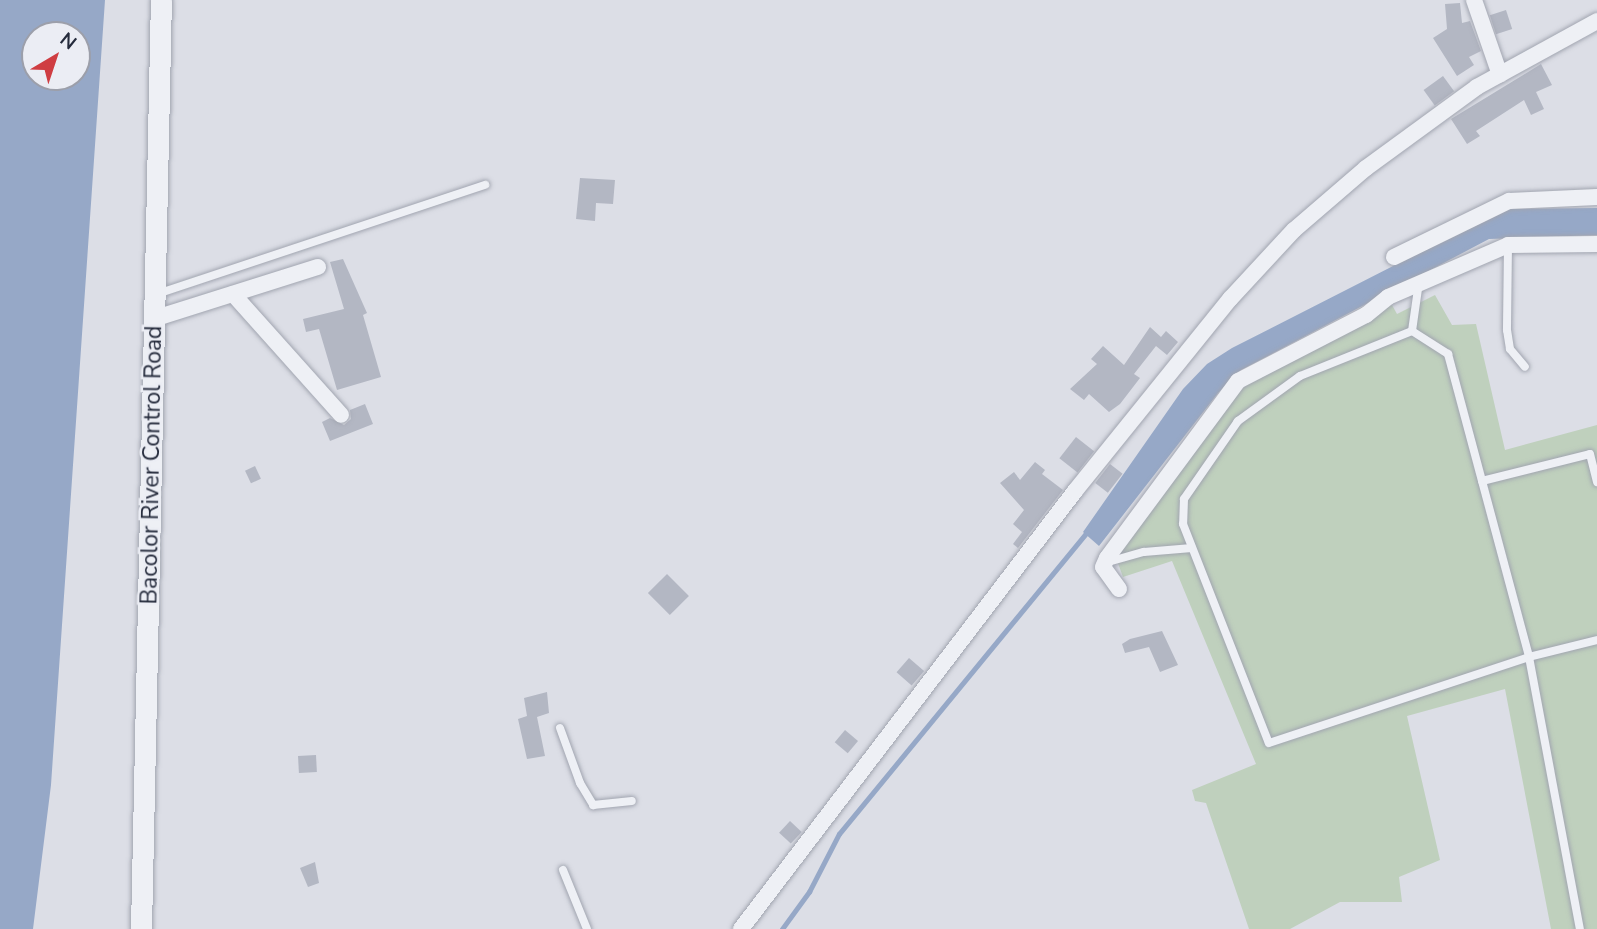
<!DOCTYPE html>
<html>
<head>
<meta charset="utf-8">
<style>
  body { margin:0 }
  #map { position:relative; width:1597px; height:929px; overflow:hidden; background:#dcdee6; font-family:"Nunito Sans",sans-serif }
  div>[style] { position:absolute }
  .green>* { inset:0; background:#bfd0bd }
  .water>* { inset:0; background:#96a8c7 }
  .stream>* { height:4.5px; margin:-2.25px; padding:0 2.25px; transform-origin:2.25px; border-radius:2.25px; background:#96a8c7 }
  .building>* { inset:0; background:#b3b7c3; transform-origin:0 0 }
  .roads { filter:drop-shadow(0 0 2px #a1a5b0) drop-shadow(0 0 2px #a1a5b0) }
  .service>* { height:8px; margin:-4px; padding:0 4px; transform-origin:4px; border-radius:4px; background:#eef0f5 }
  .minor>* { height:16px; margin:-8px; padding:0 8px; transform-origin:8px; border-radius:8px; background:#eef0f5 }
  .tertiary>* { height:21px; margin:-10.5px; padding:0 10.5px; transform-origin:10.5px; border-radius:10.5px; background:#eef0f5 }
  span { translate:-50% -50%; white-space:nowrap; text-align:center; line-height:1.15; -webkit-text-stroke:5px #ebedf4; paint-order:stroke }
  .street-label { font-size:23px; color:#252b3c }
  .north { position:absolute; left:21px; top:21px; width:70px; height:70px; box-sizing:border-box; background:#ebedf4; border:2px solid #9c9faa; border-radius:50%; rotate:39deg; font-size:19px; font-weight:700; line-height:28px; text-align:center; color:#252b3c }
  .north::after { content:''; display:block; margin:auto; width:24px; height:32px; background:#cf3d42; clip-path:polygon(50% 0,100% 100%,50% 72%,0 100%) }
</style>
</head>
<body>
<div id="map">
  <div class="green">
    <i style="clip-path:polygon(1435px 295px,1452px 325px,1476px 324px,1505px 450px,1597px 425px,1597px 929px,1551px 929px,1505px 689px,1407px 716px,1440px 860px,1399px 877px,1402px 902px,1340px 902px,1290px 929px,1249px 929px,1206px 803px,1195px 801px,1192px 790px,1256px 764px,1172px 561px,1123px 577px,1115px 555px,1247px 381px,1392px 305px,1397px 314px)"></i>
  </div>
  <div class="water">
    <i style="clip-path:polygon(evenodd,0 0,105px 0,51px 785px,33px 929px,0 929px,0 0,77px 35px,77px 77px,35px 77px,35px 35px,77px 35px)"></i>
    <i style="clip-path:polygon(1597px 208px,1597px 235px,1489px 239px,1241px 370px,1218px 393px,1099px 546px,1083px 532px,1183px 389px,1207px 364px,1232px 348px,1505px 209px)"></i>
  </div>
  <div class="stream">
    <i style="left:782px;top:929px;width:46px;rotate:-53.9deg"></i>
    <i style="left:809px;top:892px;width:65px;rotate:-62.7deg"></i>
    <i style="left:839px;top:834px;width:394px;rotate:-50.6deg"></i>
  </div>
  <div class="building">
    <i style="clip-path:polygon(1460px 3px,1462px 23px,1470px 21px,1481px 51px,1469px 57px,1474px 65px,1457px 76px,1433px 38px,1447px 29px,1445px 4px)"></i>
    <i style="left:1506px;top:10px;width:20px;height:17px;rotate:72deg"></i>
    <i style="clip-path:polygon(1541px 64px,1552px 85px,1536px 92px,1544px 109px,1531px 115px,1524px 100px,1476px 131px,1480px 136px,1467px 144px,1451px 119px)"></i>
    <i style="left:1443px;top:76px;width:19px;height:24px;rotate:54deg"></i>
    <i style="clip-path:polygon(580px 178px,615px 180px,613px 204px,596px 203px,595px 221px,576px 219px)"></i>
    <i style="clip-path:polygon(343px 259px,367px 313px,363px 315px,381px 377px,337px 390px,319px 329px,306px 332px,303px 319px,344px 309px,330px 262px)"></i>
    <i style="clip-path:polygon(1150px 327px,1161px 337px,1166px 331px,1178px 342px,1167px 355px,1156px 346px,1134px 374px,1140px 378px,1120px 404px,1109px 412px,1089px 394px,1084px 400px,1070px 389px,1097px 364px,1091px 359px,1103px 346px,1124px 365px)"></i>
    <i style="clip-path:polygon(365px 404px,373px 424px,330px 441px,322px 422px,330px 418px,344px 425px,351px 419px,350px 410px)"></i>
    <i style="left:1076px;top:437px;width:23px;height:27px;rotate:38deg"></i>
    <i style="clip-path:polygon(1035px 462px,1045px 470px,1042px 474px,1063px 490px,1018px 548px,1013px 544px,1022px 532px,1013px 524px,1024px 510px,1000px 483px,1014px 472px,1020px 480px)"></i>
    <i style="left:1110px;top:464px;width:16px;height:24px;rotate:38deg"></i>
    <i style="left:255px;top:466px;width:14px;height:11px;rotate:65deg"></i>
    <i style="left:667px;top:574px;width:31px;height:27px;rotate:45deg"></i>
    <i style="clip-path:polygon(1162px 631px,1178px 665px,1160px 672px,1149px 647px,1125px 653px,1122px 644px,1130px 639px)"></i>
    <i style="left:909px;top:658px;width:20px;height:19px;rotate:41deg"></i>
    <i style="clip-path:polygon(547px 692px,549px 713px,537px 717px,545px 756px,527px 759px,518px 719px,527px 716px,524px 698px)"></i>
    <i style="left:845px;top:730px;width:17px;height:16px;rotate:40deg"></i>
    <i style="left:316px;top:755px;width:17px;height:18px;rotate:87deg"></i>
    <i style="left:790px;top:821px;width:16px;height:16px;rotate:43deg"></i>
    <i style="clip-path:polygon(315px 862px,319px 883px,308px 887px,300px 868px)"></i>
  </div>
  <div class="roads">
    <div class="service">
      <i style="left:1508px;top:245px;width:85px;rotate:90.7deg"></i>
      <i style="left:1507px;top:330px;width:19px;rotate:81deg"></i>
      <i style="left:1510px;top:349px;width:23px;rotate:50deg"></i>
      <i style="left:157px;top:294px;width:346px;rotate:-18.4deg"></i>
      <i style="left:1412px;top:331px;width:121px;rotate:158.1deg"></i>
      <i style="left:1300px;top:376px;width:77px;rotate:144deg"></i>
      <i style="left:1238px;top:421px;width:95px;rotate:124.7deg"></i>
      <i style="left:1184px;top:499px;width:25px;rotate:92deg"></i>
      <i style="left:1183px;top:524px;width:235px;rotate:68.6deg"></i>
      <i style="left:1269px;top:743px;width:274px;rotate:-18.3deg"></i>
      <i style="left:1529px;top:657px;width:70px;rotate:-14deg"></i>
      <i style="left:1412px;top:331px;width:43px;rotate:32.6deg"></i>
      <i style="left:1448px;top:354px;width:314px;rotate:75deg"></i>
      <i style="left:1529px;top:657px;width:277px;rotate:79.4deg"></i>
      <i style="left:1412px;top:331px;width:49px;rotate:-81.9deg"></i>
      <i style="left:1482px;top:481px;width:111px;rotate:-14deg"></i>
      <i style="left:1590px;top:454px;width:29px;rotate:76deg"></i>
      <i style="left:1108px;top:562px;width:37px;rotate:-16deg"></i>
      <i style="left:1144px;top:552px;width:48px;rotate:-4.8deg"></i>
      <i style="left:560px;top:728px;width:59px;rotate:70deg"></i>
      <i style="left:580px;top:783px;width:26px;rotate:59deg"></i>
      <i style="left:593px;top:805px;width:39px;rotate:-6deg"></i>
      <i style="left:563px;top:870px;width:64px;rotate:67.9deg"></i>
    </div>
    <div class="minor">
      <i style="left:1474px;top:0;width:79px;rotate:70.9deg"></i>
      <i style="left:1394px;top:257px;width:128px;rotate:-26deg"></i>
      <i style="left:1509px;top:201px;width:88px;rotate:-2.6deg"></i>
      <i style="left:233px;top:294px;width:162px;rotate:48.2deg"></i>
      <i style="left:153px;top:319px;width:173px;rotate:-17.5deg"></i>
      <i style="left:1119px;top:589px;width:27px;rotate:-126deg"></i>
      <i style="left:1103px;top:567px;width:10px;rotate:-66deg"></i>
      <i style="left:1107px;top:558px;width:220px;rotate:-53.5deg"></i>
      <i style="left:1238px;top:381px;width:144px;rotate:-27.3deg"></i>
      <i style="left:1366px;top:315px;width:28px;rotate:-39deg"></i>
      <i style="left:1388px;top:297px;width:131px;rotate:-23.4deg"></i>
      <i style="left:1508px;top:245px;width:89px;rotate:-0.6deg"></i>
      <i style="left:741px;top:929px;width:551px;rotate:-52.67deg"></i>
      <i style="left:1075px;top:491px;width:247px;rotate:-51.1deg"></i>
      <i style="left:1230px;top:299px;width:94px;rotate:-47.2deg"></i>
      <i style="left:1294px;top:230px;width:95px;rotate:-40.7deg"></i>
      <i style="left:1366px;top:168px;width:137px;rotate:-36.1deg"></i>
      <i style="left:1477px;top:87px;width:137px;rotate:-28.8deg"></i>
    </div>
    <div class="tertiary">
      <i style="left:141px;top:929px;width:929px;rotate:-88.77deg"></i>
    </div>
  </div>
  <div class="street-label">
    <span style="left:152px;top:465px;rotate:-89deg">Bacolor River Control Road</span>
  </div>
  <div class="north">N</div>
</div>
</body>
</html>
